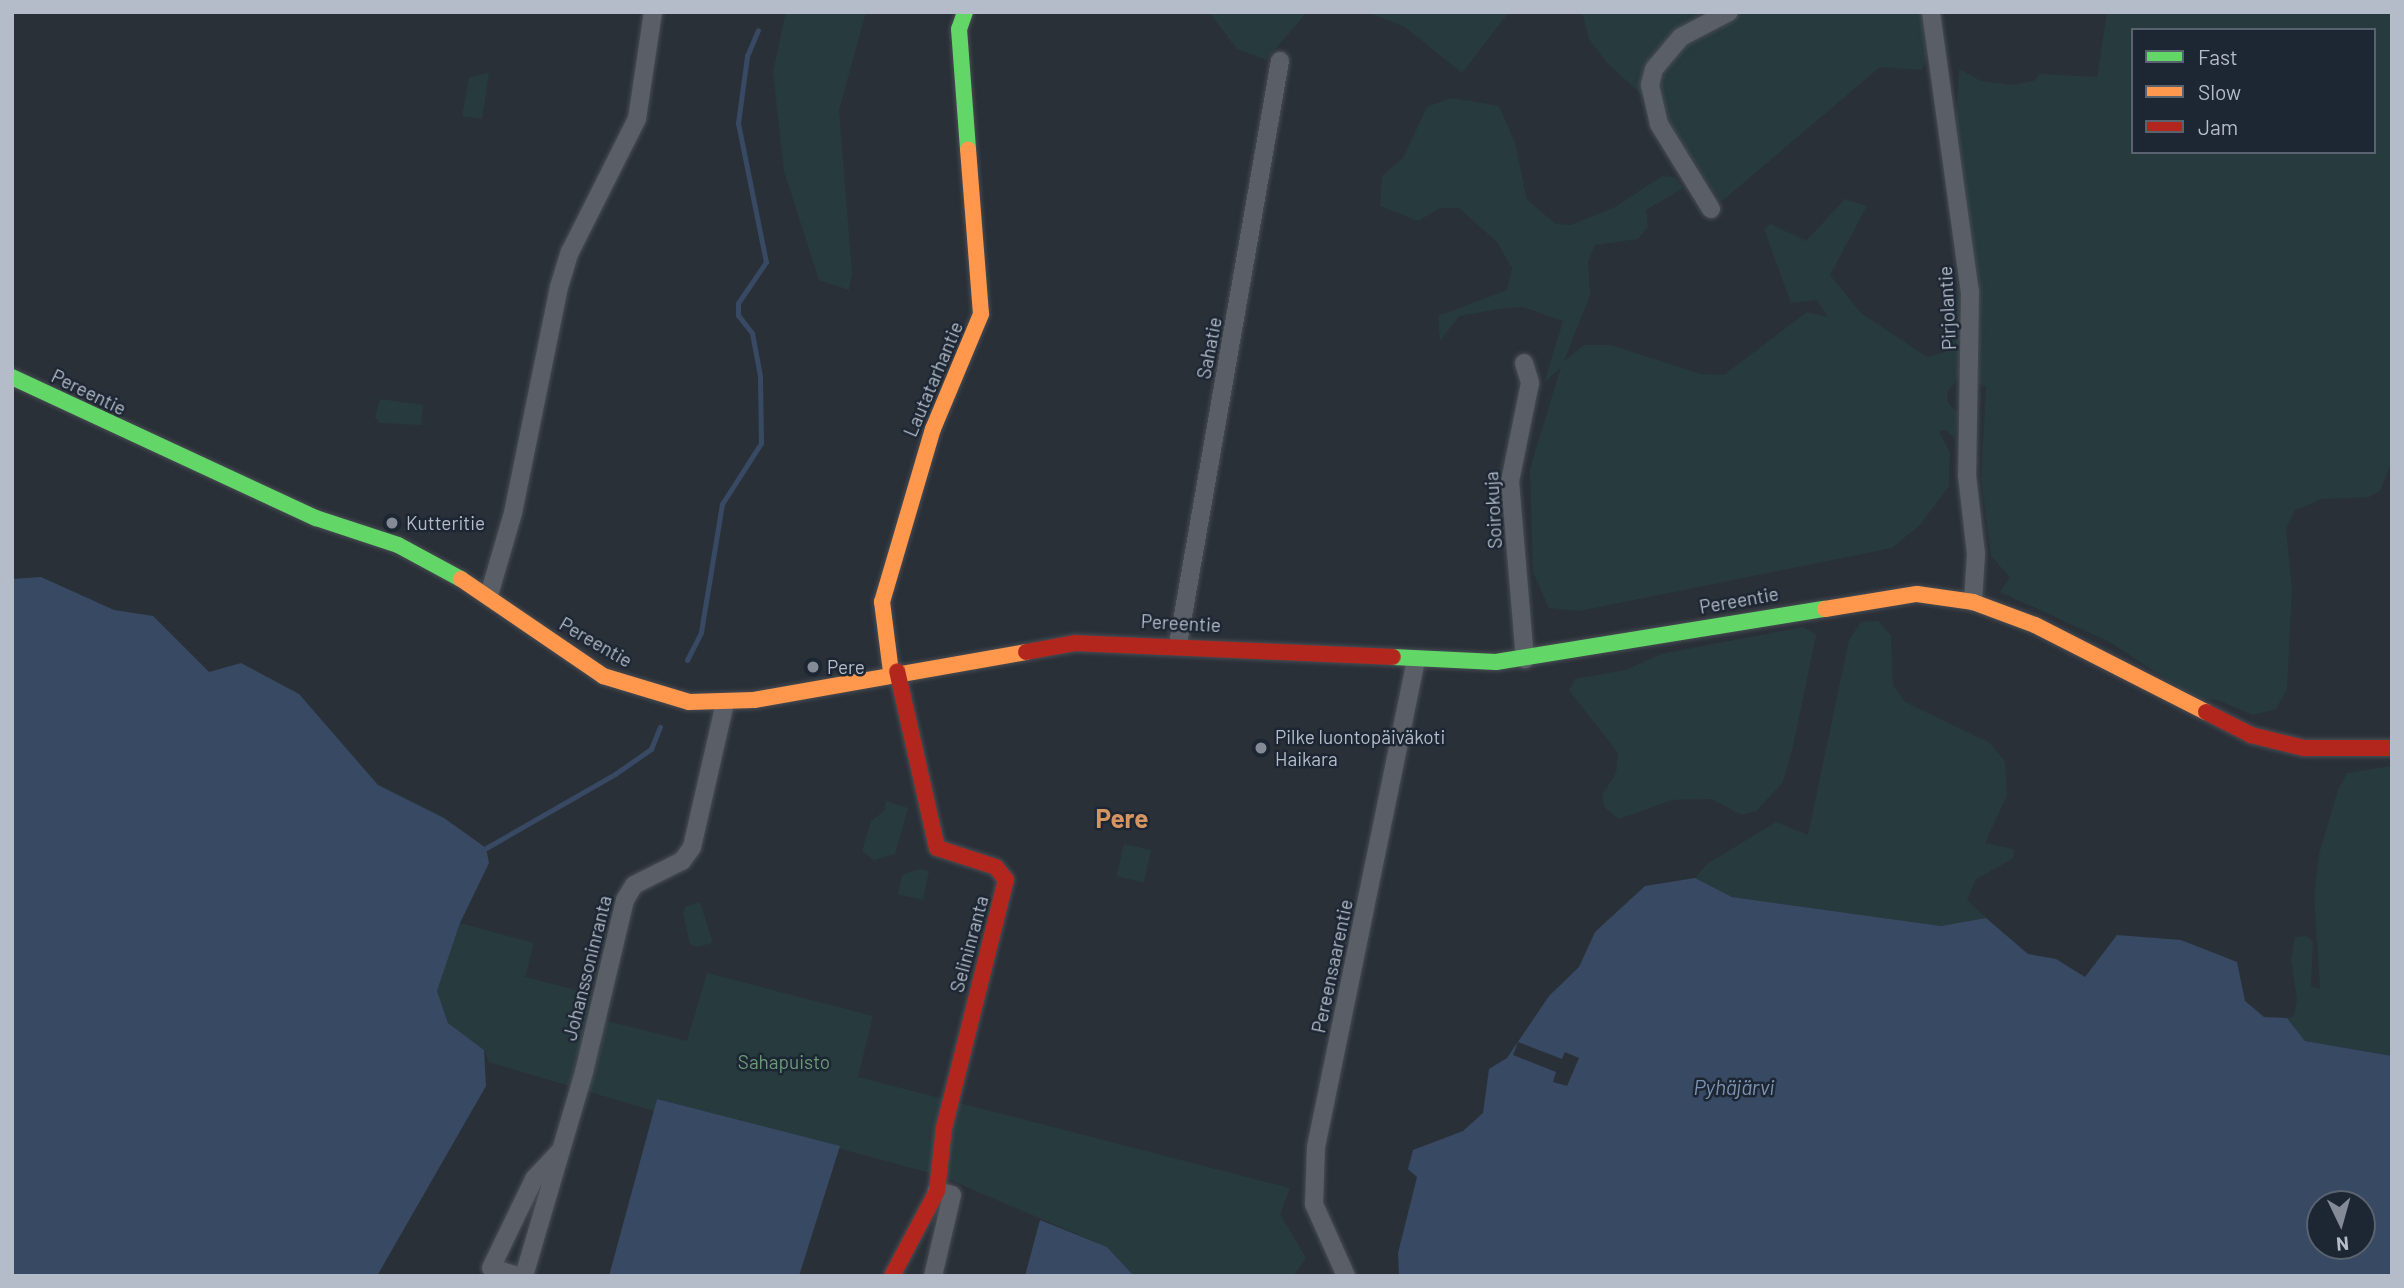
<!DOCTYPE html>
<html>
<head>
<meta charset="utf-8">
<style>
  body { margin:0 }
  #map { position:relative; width:2404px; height:1288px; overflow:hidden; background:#2a3038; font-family:Barlow,sans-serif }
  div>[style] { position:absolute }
  .green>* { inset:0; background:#273a3e; transform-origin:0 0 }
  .water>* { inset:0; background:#384963 }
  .pier>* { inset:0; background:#2a3038 }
  .stream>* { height:5px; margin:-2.5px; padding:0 2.5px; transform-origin:2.5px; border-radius:2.5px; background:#384963 }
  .roads { filter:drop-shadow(0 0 2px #484c53) drop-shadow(0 0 2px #484c53) }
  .street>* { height:18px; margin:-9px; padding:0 9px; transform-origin:9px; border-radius:9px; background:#5a5e66 }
  .fast>* { height:16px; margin:-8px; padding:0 8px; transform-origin:8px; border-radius:8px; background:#63d668 }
  .slow>* { height:16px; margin:-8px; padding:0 8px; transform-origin:8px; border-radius:8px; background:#ff974d }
  .jam>* { height:16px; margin:-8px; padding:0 8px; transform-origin:8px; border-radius:8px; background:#b3261e }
  .dots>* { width:19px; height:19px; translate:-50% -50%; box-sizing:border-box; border:4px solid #1d2633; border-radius:50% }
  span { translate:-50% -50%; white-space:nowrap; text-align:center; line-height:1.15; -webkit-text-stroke:5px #1d2633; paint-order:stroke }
  .street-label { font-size:19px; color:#b4bcc9 }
  .poi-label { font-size:19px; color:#b4bcc9 }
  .left { translate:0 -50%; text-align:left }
  .park-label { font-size:19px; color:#6b9a76 }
  .water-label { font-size:21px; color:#7c92b1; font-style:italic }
  .district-label { font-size:26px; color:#d59563; font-weight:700 }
  .frame { position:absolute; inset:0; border:14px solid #b4bcc9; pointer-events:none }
  .legend { position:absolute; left:2131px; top:28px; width:245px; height:126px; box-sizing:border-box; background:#1d2633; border:2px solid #59626f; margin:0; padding:9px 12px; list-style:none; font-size:21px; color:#b4bcc9 }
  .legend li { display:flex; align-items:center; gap:14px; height:35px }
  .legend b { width:35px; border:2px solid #59626f }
  .north { position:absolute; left:2306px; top:1190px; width:70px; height:70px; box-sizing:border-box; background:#1d2633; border:2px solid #59626f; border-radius:50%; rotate:175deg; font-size:19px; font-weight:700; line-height:28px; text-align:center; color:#b4bcc9 }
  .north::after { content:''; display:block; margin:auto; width:24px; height:32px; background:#848b96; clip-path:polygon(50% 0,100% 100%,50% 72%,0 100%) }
</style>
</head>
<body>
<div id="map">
  <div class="green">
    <i style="clip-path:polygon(786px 12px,866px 12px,839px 110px,852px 273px,849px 290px,819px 280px,784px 171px,773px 72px)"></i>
    <i style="clip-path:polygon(1209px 12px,1307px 12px,1266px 60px,1237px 49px)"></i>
    <i style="clip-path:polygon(1367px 12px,1509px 12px,1462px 73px,1405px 27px)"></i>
    <i style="clip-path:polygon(1582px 12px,1922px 12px,1930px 50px,1922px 70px,1880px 67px,1721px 202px,1659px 110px,1607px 63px,1589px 39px)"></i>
    <i style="clip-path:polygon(evenodd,2107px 12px,2392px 12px,2391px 463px,2380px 491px,2369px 497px,2322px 499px,2295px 510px,2286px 528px,2292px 589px,2287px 689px,2276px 709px,2253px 715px,2218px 700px,2195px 699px,2110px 642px,2000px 592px,2010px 577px,1991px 556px,1981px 479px,1986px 387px,1961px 375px,1947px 392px,1948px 403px,1958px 413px,1955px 440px,1946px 430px,1939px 431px,1950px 453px,1949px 486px,1920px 525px,1892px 548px,1579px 611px,1549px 608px,1533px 572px,1530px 469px,1561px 367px,1544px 383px,1563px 321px,1523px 307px,1506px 308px,1459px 316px,1440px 341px,1438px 316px,1507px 290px,1512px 268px,1497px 242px,1459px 208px,1440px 208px,1418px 221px,1380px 206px,1382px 176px,1403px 158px,1427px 107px,1451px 98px,1499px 106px,1515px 143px,1527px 200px,1556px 224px,1571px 225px,1615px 207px,1662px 176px,1675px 177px,1683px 188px,1646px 210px,1648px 227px,1638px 239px,1595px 245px,1588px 262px,1590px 295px,1564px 361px,1584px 345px,1611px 345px,1700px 374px,1724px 375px,1807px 312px,1828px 317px,1817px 300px,1791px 303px,1764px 229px,1771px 224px,1806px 241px,1845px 199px,1867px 206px,1830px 275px,1861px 313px,1927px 357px,1945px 352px,1957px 287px,1976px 267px,1955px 131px,1959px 69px,1981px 81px,2011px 85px,2034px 81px,2040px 74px,2097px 77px,2107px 12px,2133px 30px,2374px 30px,2374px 152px,2133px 152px,2133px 30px)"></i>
    <i style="clip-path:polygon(489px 73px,482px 119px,462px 116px,469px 77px)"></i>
    <i style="clip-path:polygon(380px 399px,423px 405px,421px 425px,380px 423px,375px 417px)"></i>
    <i style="clip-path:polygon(1878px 621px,1891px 635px,1893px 685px,1905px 702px,1990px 743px,2005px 762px,2007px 795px,1985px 843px,2013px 849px,2014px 858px,1976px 879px,1967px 900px,1986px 918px,1941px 926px,1732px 897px,1695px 878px,1707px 864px,1776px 822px,1808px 835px,1849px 640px,1861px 622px)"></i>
    <i style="clip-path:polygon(1803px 627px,1816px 635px,1794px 742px,1783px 782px,1756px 811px,1742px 815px,1711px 799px,1672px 800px,1619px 819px,1604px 807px,1602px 795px,1616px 773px,1618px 753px,1569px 690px,1575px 679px,1626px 670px,1661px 654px)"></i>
    <i style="clip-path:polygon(2392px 766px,2392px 1056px,2305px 1041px,2287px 1018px,2294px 1016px,2297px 999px,2291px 960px,2295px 937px,2307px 936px,2313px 942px,2311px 986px,2320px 989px,2314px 896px,2319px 854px,2338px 790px,2347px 773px)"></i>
    <i style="clip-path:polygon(886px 801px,908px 808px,895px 854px,874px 860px,862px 851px,871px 821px,884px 811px)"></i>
    <i style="left:1124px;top:844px;width:28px;height:33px;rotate:13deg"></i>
    <i style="clip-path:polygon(919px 869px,929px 871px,923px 900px,898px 894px,902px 875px)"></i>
    <i style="clip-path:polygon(700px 902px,713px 943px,696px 947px,690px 944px,683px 914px,685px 907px)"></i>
    <i style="clip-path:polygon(460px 923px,534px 943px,525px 977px,591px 994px,587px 1016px,687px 1041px,707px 973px,873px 1016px,858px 1077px,1290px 1188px,1280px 1214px,1306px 1258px,1293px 1276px,1134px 1276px,1107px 1247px,941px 1176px,657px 1099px,654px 1111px,489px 1062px,484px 1050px,448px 1023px,437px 991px)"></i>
  </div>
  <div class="water">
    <i style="clip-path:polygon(41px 577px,114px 610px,153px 616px,209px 672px,241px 663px,299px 694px,378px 785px,444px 818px,486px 848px,489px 863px,460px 923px,437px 991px,448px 1023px,484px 1050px,486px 1086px,377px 1276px,12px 1276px,12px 579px)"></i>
    <i style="clip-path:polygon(evenodd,1695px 878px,1732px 897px,1941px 926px,1986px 918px,2028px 954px,2056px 959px,2085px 977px,2117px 935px,2181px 940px,2237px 962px,2245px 1001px,2264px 1017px,2287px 1018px,2305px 1041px,2392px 1056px,2392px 1276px,1399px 1276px,1398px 1253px,1417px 1177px,1408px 1169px,1413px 1150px,1463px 1131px,1483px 1113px,1489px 1069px,1507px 1058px,1549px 996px,1579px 967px,1595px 932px,1645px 886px,1695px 878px,2320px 1204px,2362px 1204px,2362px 1246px,2320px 1246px,2320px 1204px)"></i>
    <i style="clip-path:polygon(657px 1099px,840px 1146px,799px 1276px,609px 1276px)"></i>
    <i style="clip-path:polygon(1040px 1220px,1107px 1247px,1134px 1276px,1025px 1276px)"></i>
  </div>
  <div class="pier">
    <i style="clip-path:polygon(1518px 1042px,1562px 1059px,1565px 1052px,1579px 1058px,1567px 1086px,1553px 1082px,1556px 1072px,1513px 1055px)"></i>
  </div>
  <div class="stream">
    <i style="left:687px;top:660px;width:31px;rotate:-63deg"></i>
    <i style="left:701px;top:632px;width:130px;rotate:-80.7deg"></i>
    <i style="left:722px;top:504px;width:72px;rotate:-57.4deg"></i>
    <i style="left:761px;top:443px;width:67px;rotate:-90.9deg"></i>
    <i style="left:760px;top:376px;width:44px;rotate:-100.5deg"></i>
    <i style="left:752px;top:333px;width:23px;rotate:-128deg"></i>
    <i style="left:738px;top:315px;width:12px;rotate:-90deg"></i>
    <i style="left:738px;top:303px;width:50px;rotate:-55.7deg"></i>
    <i style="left:766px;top:262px;width:142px;rotate:-101.4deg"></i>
    <i style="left:738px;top:123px;width:68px;rotate:-82.3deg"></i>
    <i style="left:747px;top:56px;width:28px;rotate:-67deg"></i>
    <i style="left:486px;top:848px;width:149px;rotate:-29.8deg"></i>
    <i style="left:615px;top:774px;width:44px;rotate:-34.8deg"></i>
    <i style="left:651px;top:749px;width:24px;rotate:-68deg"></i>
  </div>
  <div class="roads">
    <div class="street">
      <i style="left:1931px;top:12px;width:283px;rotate:82.1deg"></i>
      <i style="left:1970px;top:292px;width:183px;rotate:90.9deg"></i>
      <i style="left:1967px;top:475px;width:80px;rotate:83.5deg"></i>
      <i style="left:1976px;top:554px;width:48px;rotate:93.6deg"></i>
      <i style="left:1711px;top:209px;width:100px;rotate:-121.5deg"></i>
      <i style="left:1659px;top:124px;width:40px;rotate:-103deg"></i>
      <i style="left:1650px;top:85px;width:16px;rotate:-76deg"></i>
      <i style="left:1654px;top:69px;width:42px;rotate:-49.8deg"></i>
      <i style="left:1681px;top:37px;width:54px;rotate:-27.5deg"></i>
      <i style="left:1524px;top:363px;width:21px;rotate:73deg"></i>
      <i style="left:1530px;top:383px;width:100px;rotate:101.5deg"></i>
      <i style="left:1510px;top:481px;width:179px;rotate:85.2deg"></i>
      <i style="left:489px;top:595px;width:85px;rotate:-73.7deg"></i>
      <i style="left:513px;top:513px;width:231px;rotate:-78.5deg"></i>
      <i style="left:559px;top:287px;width:37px;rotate:-73deg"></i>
      <i style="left:570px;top:252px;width:149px;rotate:-63.3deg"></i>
      <i style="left:637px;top:119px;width:108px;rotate:-81.5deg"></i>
      <i style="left:1178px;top:644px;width:592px;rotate:-80.08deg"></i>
      <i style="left:518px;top:1276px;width:28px;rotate:-163deg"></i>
      <i style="left:491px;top:1268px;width:99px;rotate:-64.2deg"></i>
      <i style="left:534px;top:1179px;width:37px;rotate:-47deg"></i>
      <i style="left:524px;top:1276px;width:213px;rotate:-73.6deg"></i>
      <i style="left:584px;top:1072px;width:177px;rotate:-76.6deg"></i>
      <i style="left:625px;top:900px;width:17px;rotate:-59deg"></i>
      <i style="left:634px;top:885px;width:54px;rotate:-26.6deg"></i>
      <i style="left:682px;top:861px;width:17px;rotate:-54deg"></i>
      <i style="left:692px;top:847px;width:148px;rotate:-77.1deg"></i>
      <i style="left:933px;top:1276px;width:83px;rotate:-76.8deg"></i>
      <i style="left:952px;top:1195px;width:16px;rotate:-165deg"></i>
      <i style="left:1346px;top:1276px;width:79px;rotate:-114deg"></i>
      <i style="left:1314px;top:1204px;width:57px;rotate:-88deg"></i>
      <i style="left:1316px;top:1147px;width:496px;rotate:-78.4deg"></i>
    </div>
    <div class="fast">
      <i style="left:965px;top:12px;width:18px;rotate:109deg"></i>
      <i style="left:959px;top:29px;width:121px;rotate:85.7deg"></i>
      <i style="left:12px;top:377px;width:335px;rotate:24.9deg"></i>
      <i style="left:316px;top:518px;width:86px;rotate:18.2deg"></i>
      <i style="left:398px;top:545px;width:72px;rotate:28.4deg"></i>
      <i style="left:1393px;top:657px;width:103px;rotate:2.8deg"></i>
      <i style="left:1496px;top:662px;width:333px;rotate:-9.2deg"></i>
    </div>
    <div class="slow">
      <i style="left:461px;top:579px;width:172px;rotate:34.3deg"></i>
      <i style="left:603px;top:676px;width:90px;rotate:16.8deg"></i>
      <i style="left:689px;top:702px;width:65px;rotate:-1.8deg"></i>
      <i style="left:754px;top:700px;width:276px;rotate:-10deg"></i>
      <i style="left:1825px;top:609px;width:93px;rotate:-9.3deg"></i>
      <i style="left:1917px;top:594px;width:57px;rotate:8.1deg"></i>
      <i style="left:1973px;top:602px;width:66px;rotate:20.4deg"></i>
      <i style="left:2035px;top:625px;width:192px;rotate:27deg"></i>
      <i style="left:891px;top:672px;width:71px;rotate:-97.3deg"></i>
      <i style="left:882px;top:602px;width:180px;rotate:-73.6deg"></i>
      <i style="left:933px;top:429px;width:125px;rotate:-67.3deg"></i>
      <i style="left:981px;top:314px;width:165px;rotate:-94.5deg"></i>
    </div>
    <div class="jam">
      <i style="left:1026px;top:652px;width:51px;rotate:-10.2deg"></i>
      <i style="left:1076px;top:643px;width:317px;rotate:2.5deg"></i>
      <i style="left:2206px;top:712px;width:51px;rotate:27.1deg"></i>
      <i style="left:2251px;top:735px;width:55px;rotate:13.8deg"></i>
      <i style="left:2304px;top:748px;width:88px"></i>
      <i style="left:892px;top:1276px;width:96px;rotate:-62.1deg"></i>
      <i style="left:937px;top:1191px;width:63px;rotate:-83.7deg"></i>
      <i style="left:944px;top:1128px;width:256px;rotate:-76deg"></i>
      <i style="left:1006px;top:880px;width:16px;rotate:-128deg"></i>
      <i style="left:996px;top:867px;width:62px;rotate:-162.1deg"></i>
      <i style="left:937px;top:848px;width:181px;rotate:-102.7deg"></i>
    </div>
  </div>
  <div class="dots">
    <i style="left:392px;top:523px;background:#848b96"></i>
    <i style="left:813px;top:667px;background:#848b96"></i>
    <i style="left:1261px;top:748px;background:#848b96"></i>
  </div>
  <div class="street-label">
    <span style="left:1947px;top:308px;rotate:-93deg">Pirjolantie</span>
    <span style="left:1209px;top:348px;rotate:-79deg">Sahatie</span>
    <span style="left:933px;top:379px;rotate:-67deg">Lautatarhantie</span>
    <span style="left:89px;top:392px;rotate:26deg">Pereentie</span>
    <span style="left:1493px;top:510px;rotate:-93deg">Soirokuja</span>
    <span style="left:1739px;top:600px;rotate:-10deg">Pereentie</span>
    <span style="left:1181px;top:623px;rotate:3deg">Pereentie</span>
    <span style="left:596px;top:642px;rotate:30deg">Pereentie</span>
    <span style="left:969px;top:944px;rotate:-75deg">Selininranta</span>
    <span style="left:1332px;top:966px;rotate:-78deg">Pereensaarentie</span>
    <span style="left:587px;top:968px;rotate:-76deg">Johanssoninranta</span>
  </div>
  <div class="poi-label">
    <span class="left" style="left:406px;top:523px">Kutteritie</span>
    <span class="left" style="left:827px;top:667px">Pere</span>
    <span class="left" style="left:1275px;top:748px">Pilke luontopäiväkoti<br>Haikara</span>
  </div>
  <div class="park-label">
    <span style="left:784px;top:1062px">Sahapuisto</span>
  </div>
  <div class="water-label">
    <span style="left:1734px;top:1087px">Pyhäjärvi</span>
  </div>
  <div class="district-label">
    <span style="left:1122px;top:818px">Pere</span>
  </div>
  <div class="frame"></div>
  <ul class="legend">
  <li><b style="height:9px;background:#63d668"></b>Fast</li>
  <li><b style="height:9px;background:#ff974d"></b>Slow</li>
  <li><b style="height:9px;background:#b3261e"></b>Jam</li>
  </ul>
  <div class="north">N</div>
</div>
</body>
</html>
